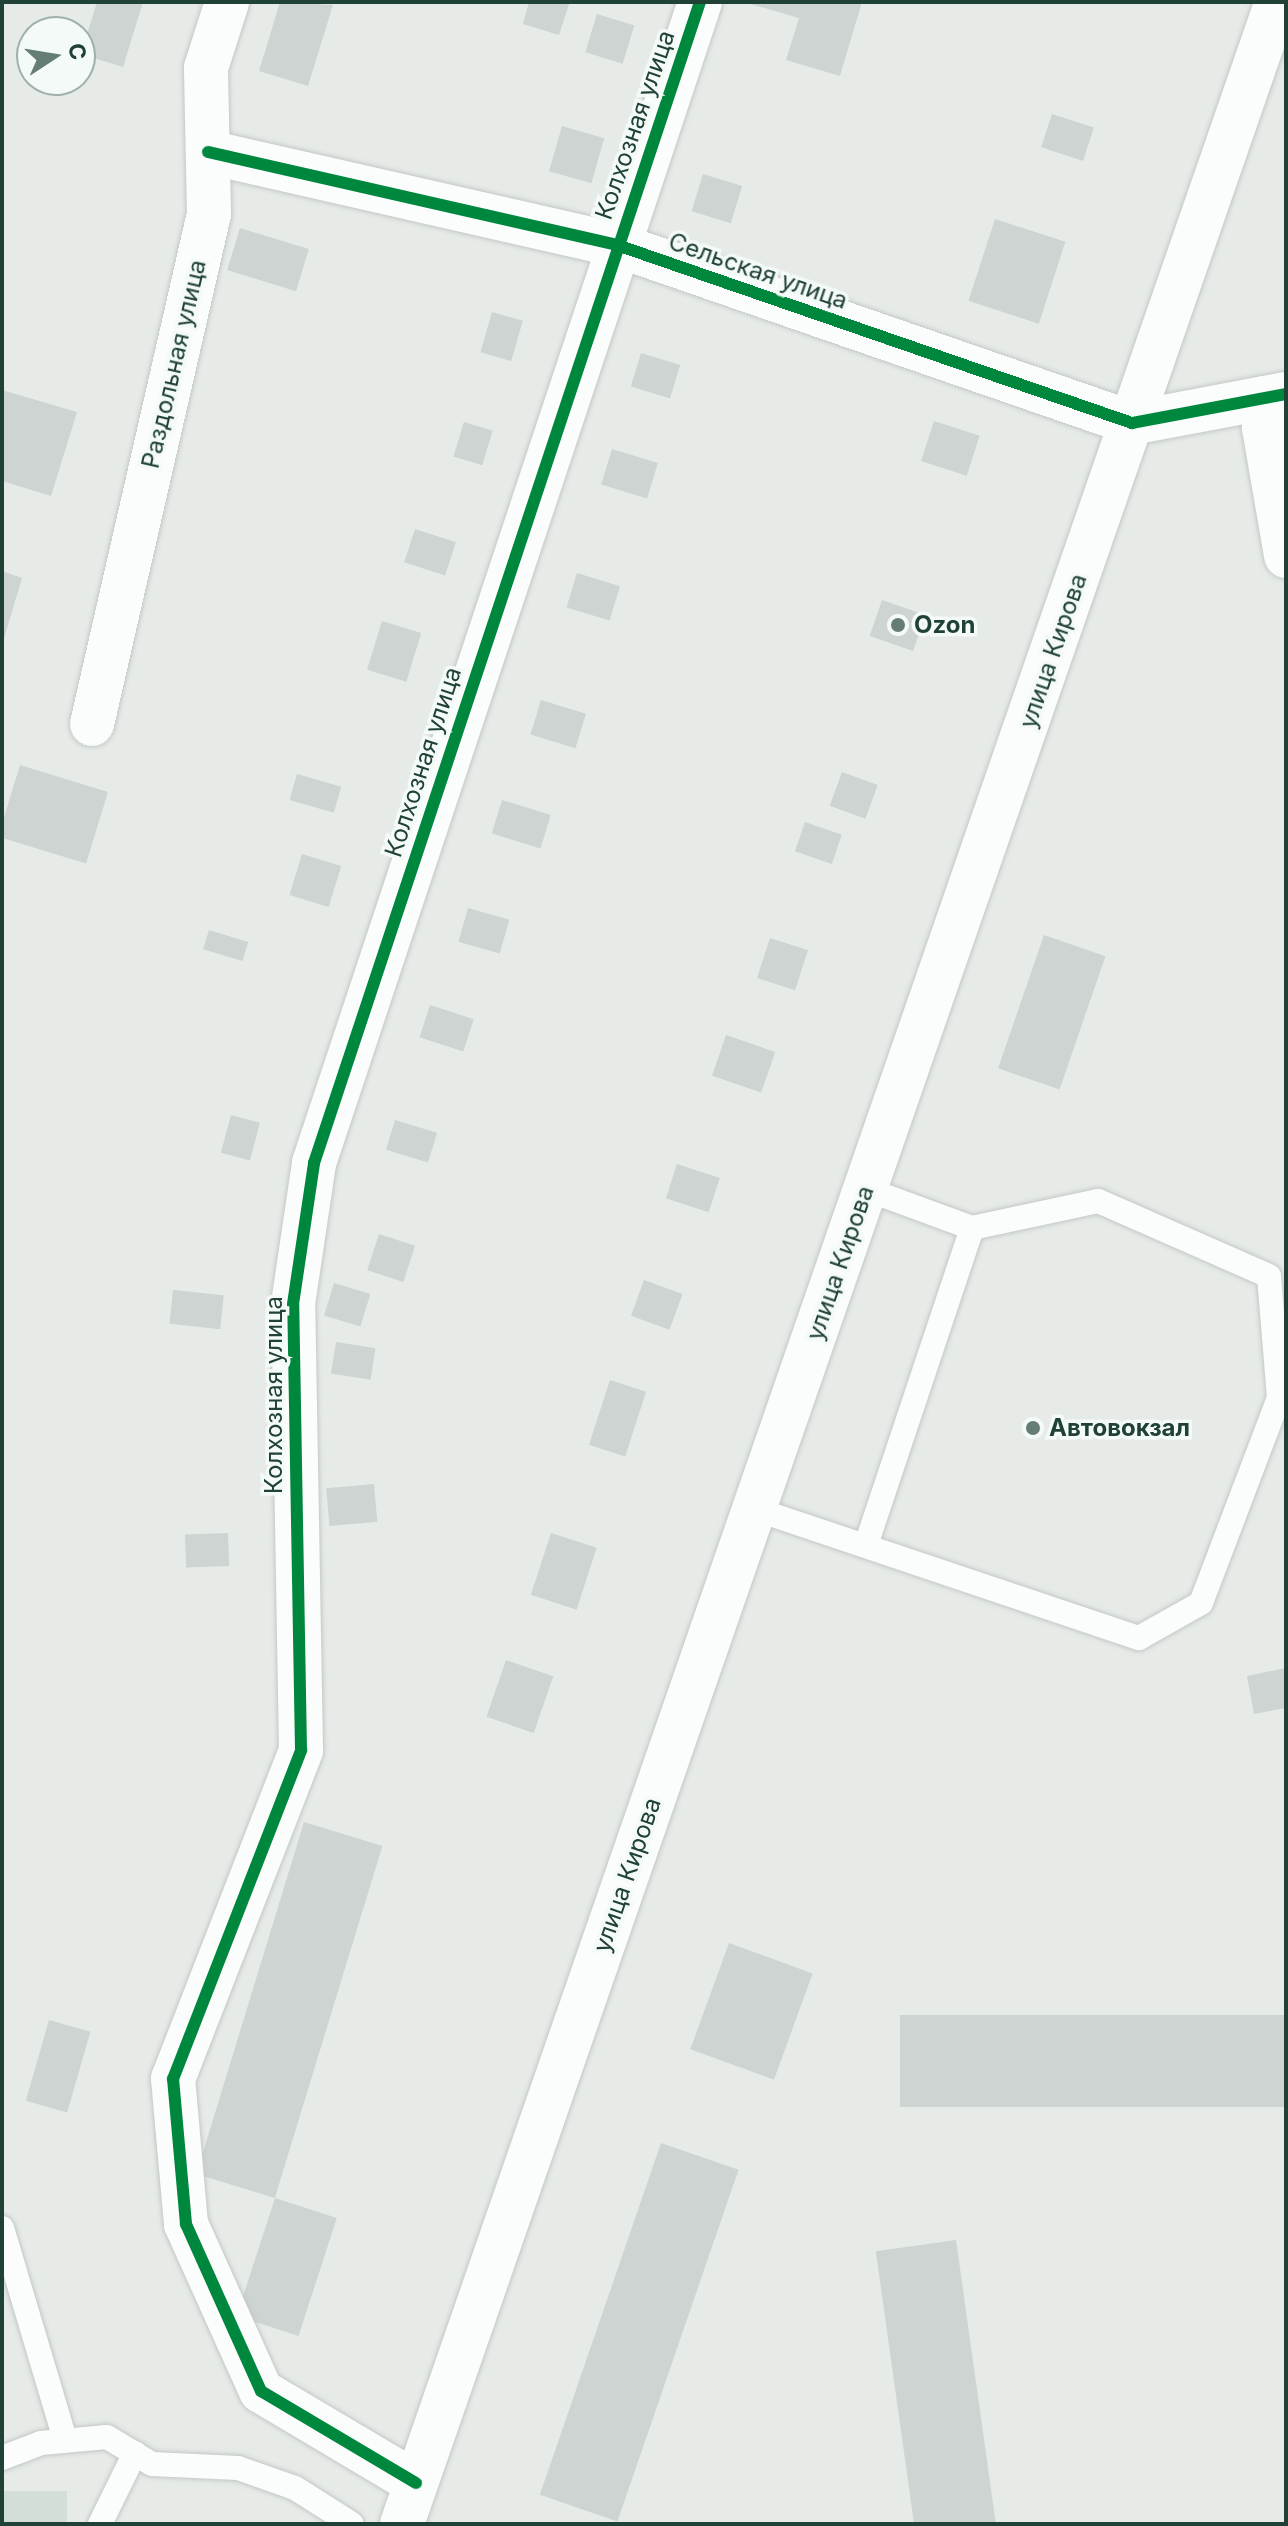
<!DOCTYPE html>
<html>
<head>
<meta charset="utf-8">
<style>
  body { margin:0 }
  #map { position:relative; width:1288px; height:2526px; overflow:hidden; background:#e6ebe8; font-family:Inter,sans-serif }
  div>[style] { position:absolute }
  .built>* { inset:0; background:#d3ded8; transform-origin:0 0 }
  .building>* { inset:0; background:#cdd4d1; transform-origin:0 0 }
  .roads { filter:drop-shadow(0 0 2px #c3c8c5) drop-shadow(0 0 2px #c3c8c5) }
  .service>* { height:24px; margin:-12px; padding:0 12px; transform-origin:12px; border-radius:12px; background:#fbfcfc }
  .minor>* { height:44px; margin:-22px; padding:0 22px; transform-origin:22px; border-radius:22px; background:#fbfcfc }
  .secondary>* { height:44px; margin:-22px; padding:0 22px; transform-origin:22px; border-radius:22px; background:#fbfcfc }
  .cycleway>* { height:12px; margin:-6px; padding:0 6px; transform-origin:6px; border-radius:6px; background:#00873e }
  .dots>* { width:22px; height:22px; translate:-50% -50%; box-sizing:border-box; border:4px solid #f4faf7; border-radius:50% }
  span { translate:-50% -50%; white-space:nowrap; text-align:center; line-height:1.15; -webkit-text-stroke:7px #f4faf7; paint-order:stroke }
  .street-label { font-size:24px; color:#204236 }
  .poi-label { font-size:24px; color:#204236; font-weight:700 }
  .left { translate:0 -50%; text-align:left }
  .frame { position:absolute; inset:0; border:4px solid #204236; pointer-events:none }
  .north { position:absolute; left:16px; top:16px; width:80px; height:80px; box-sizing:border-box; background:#f4faf7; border:2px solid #9fb0aa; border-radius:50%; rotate:78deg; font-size:22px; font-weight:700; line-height:32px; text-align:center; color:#204236 }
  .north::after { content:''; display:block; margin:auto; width:28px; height:36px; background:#657d74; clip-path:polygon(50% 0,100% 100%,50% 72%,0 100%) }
</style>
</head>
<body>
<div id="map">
  <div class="built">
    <i style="left:67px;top:2491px;width:33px;height:65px;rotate:90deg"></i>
  </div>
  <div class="building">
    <i style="clip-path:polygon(97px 2px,143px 2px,123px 67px,81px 54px)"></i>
    <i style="clip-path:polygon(280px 2px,333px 5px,308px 86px,259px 71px)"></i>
    <i style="clip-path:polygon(529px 2px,569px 4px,559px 35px,523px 24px)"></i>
    <i style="clip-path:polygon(862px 2px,840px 76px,786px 60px,799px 18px,747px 3px)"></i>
    <i style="left:597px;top:14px;width:39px;height:40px;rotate:17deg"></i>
    <i style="left:1052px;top:114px;width:44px;height:35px;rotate:18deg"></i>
    <i style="left:562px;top:126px;width:44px;height:47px;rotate:16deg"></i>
    <i style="left:703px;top:174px;width:41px;height:39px;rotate:17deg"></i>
    <i style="left:995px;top:219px;width:74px;height:86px;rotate:18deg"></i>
    <i style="left:240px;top:228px;width:72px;height:44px;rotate:17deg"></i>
    <i style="left:492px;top:312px;width:32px;height:42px;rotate:16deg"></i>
    <i style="left:641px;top:353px;width:41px;height:35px;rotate:17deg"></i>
    <i style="clip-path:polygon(2px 390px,77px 412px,51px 496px,2px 481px)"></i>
    <i style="left:934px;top:421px;width:48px;height:42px;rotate:18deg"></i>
    <i style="left:464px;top:422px;width:30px;height:36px;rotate:17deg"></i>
    <i style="left:612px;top:449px;width:48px;height:37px;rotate:17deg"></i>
    <i style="left:415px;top:529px;width:43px;height:35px;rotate:18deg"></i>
    <i style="clip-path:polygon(2px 571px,22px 578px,3px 642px,2px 642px)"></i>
    <i style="left:577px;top:573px;width:45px;height:36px;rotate:17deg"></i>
    <i style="left:882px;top:600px;width:46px;height:38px;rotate:19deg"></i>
    <i style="left:382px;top:621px;width:41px;height:51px;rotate:17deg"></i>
    <i style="left:541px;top:700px;width:47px;height:36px;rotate:17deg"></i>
    <i style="left:20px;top:765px;width:92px;height:75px;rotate:17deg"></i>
    <i style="left:842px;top:772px;width:38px;height:36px;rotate:20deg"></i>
    <i style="left:297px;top:774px;width:46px;height:27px;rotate:16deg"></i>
    <i style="left:502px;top:800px;width:51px;height:35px;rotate:17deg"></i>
    <i style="left:805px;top:822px;width:39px;height:31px;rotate:19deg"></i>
    <i style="left:302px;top:854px;width:41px;height:43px;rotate:17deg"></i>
    <i style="left:468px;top:908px;width:43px;height:35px;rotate:16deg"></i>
    <i style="left:209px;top:930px;width:41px;height:20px;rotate:17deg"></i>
    <i style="left:1044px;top:935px;width:65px;height:141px;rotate:19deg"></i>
    <i style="left:770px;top:938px;width:40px;height:42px;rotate:18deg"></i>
    <i style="left:430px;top:1005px;width:46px;height:34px;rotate:18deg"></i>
    <i style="left:726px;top:1035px;width:52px;height:43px;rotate:19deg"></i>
    <i style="left:231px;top:1115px;width:30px;height:39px;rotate:15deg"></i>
    <i style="left:395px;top:1120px;width:44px;height:31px;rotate:17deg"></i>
    <i style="left:677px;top:1164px;width:45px;height:36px;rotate:18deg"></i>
    <i style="left:379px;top:1234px;width:38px;height:38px;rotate:18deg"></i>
    <i style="left:644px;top:1280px;width:41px;height:38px;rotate:20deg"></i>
    <i style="left:334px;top:1283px;width:38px;height:34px;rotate:17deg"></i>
    <i style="left:173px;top:1290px;width:51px;height:34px;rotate:6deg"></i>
    <i style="left:336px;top:1342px;width:40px;height:32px;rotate:9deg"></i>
    <i style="left:610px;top:1380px;width:38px;height:68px;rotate:18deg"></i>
    <i style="left:374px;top:1484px;width:38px;height:48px;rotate:85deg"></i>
    <i style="left:228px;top:1533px;width:33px;height:43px;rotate:88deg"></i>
    <i style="left:551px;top:1533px;width:48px;height:65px;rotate:18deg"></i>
    <i style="left:506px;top:1660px;width:50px;height:60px;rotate:19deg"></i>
    <i style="clip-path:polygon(1286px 1668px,1286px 1708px,1254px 1714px,1247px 1676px)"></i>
    <i style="left:304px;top:1822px;width:82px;height:368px;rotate:17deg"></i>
    <i style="left:729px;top:1943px;width:89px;height:113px;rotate:20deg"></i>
    <i style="left:1286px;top:2015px;width:92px;height:386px;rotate:90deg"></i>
    <i style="left:49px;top:2020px;width:43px;height:84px;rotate:16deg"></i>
    <i style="left:661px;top:2143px;width:82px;height:372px;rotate:19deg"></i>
    <i style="left:275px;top:2198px;width:65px;height:124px;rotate:18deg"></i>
    <i style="left:956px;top:2240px;width:287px;height:81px;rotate:82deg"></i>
  </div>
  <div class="roads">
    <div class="service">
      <i style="left:755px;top:1509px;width:405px;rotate:18.6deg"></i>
      <i style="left:1139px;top:1638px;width:71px;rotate:-29.4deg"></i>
      <i style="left:1201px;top:1603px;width:219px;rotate:-69.2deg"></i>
      <i style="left:1279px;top:1398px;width:122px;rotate:-94.7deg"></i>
      <i style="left:1269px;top:1276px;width:187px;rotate:-156.3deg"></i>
      <i style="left:1098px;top:1201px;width:129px;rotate:167.9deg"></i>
      <i style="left:972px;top:1228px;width:113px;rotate:-159.8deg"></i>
      <i style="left:866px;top:1545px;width:334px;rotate:-71.5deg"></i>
      <i style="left:2px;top:2228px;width:220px;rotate:73.4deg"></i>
      <i style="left:2px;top:2458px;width:42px;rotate:-21deg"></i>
      <i style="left:41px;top:2443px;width:66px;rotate:-5.2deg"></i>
      <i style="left:107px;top:2437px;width:52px;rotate:31deg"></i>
      <i style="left:152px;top:2464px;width:86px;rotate:2.7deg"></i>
      <i style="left:238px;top:2468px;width:60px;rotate:19.3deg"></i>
      <i style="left:295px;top:2488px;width:67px;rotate:32.3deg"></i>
      <i style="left:100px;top:2524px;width:79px;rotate:-63.8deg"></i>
    </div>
    <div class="minor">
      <i style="left:208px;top:152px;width:419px;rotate:12.8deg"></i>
      <i style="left:617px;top:245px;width:545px;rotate:19.07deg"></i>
      <i style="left:1132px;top:423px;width:157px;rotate:-10.7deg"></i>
      <i style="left:1264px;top:398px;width:30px;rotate:90deg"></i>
      <i style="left:1264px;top:428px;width:130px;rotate:80.2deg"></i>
      <i style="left:92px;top:724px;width:523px;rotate:-77.08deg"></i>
      <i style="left:209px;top:214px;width:146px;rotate:-91.2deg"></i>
      <i style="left:206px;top:68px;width:69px;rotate:-72.3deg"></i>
      <i style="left:416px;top:2483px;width:180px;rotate:-149.3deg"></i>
      <i style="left:261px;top:2391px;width:183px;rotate:-114.2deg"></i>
      <i style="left:186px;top:2224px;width:146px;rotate:-95.1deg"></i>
      <i style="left:173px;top:2079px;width:353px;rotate:-68.7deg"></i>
      <i style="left:301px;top:1750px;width:446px;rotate:-91deg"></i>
      <i style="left:293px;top:1304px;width:143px;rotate:-81.5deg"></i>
      <i style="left:314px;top:1163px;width:1223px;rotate:-71.61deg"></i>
    </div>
    <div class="secondary">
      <i style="left:402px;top:2524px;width:2669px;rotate:-70.87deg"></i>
    </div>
  </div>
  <div class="cycleway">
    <i style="left:208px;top:152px;width:419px;rotate:12.8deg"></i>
    <i style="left:617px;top:245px;width:545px;rotate:19.07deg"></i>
    <i style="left:1132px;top:423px;width:157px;rotate:-10.7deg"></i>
    <i style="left:416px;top:2483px;width:180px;rotate:-149.3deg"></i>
    <i style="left:261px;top:2391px;width:183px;rotate:-114.2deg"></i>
    <i style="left:186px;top:2224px;width:146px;rotate:-95.1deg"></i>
    <i style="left:173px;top:2079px;width:353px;rotate:-68.7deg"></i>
    <i style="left:301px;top:1750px;width:446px;rotate:-91deg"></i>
    <i style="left:293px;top:1304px;width:143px;rotate:-81.5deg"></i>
    <i style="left:314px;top:1163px;width:1223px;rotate:-71.61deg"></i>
  </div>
  <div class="dots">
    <i style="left:898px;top:625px;background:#657d74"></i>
    <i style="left:1033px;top:1428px;background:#657d74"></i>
  </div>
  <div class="street-label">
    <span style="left:635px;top:125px;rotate:-71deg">Колхозная улица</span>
    <span style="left:758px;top:271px;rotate:19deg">Сельская улица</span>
    <span style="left:174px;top:364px;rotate:-77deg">Раздольная улица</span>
    <span style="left:1053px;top:651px;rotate:-71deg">улица Кирова</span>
    <span style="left:423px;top:762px;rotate:-72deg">Колхозная улица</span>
    <span style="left:840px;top:1263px;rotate:-71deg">улица Кирова</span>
    <span style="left:274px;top:1395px;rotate:-90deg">Колхозная улица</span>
    <span style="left:627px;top:1875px;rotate:-71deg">улица Кирова</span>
  </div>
  <div class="poi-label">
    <span class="left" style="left:914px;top:625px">Ozon</span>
    <span class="left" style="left:1049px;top:1428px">Автовокзал</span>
  </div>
  <div class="frame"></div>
  <div class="north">С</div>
</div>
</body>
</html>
